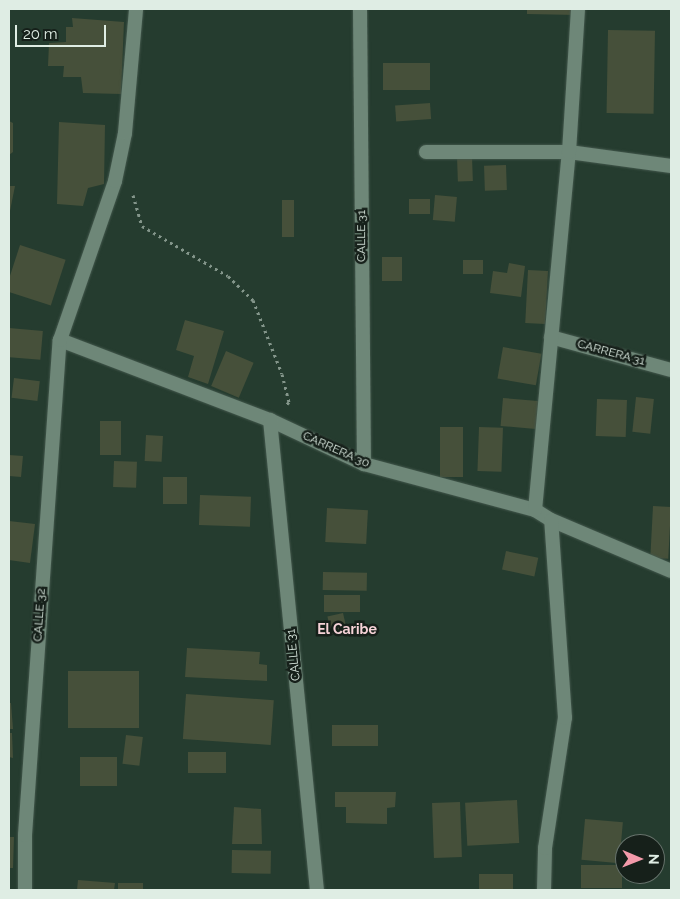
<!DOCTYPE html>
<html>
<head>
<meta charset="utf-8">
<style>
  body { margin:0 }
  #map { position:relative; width:680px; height:899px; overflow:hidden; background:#253c2f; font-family:Raleway,sans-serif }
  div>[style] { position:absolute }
  .building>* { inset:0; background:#46503a; transform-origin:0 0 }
  .path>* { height:3px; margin-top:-1.5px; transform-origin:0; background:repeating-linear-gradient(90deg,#84968b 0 2.5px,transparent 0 6.5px) }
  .roads { filter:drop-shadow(0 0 1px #43574c) drop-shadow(0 0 1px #43574c) }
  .minor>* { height:14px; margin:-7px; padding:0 7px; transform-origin:7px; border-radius:7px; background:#6e8778 }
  span { translate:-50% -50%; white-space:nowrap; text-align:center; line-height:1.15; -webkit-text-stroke:5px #16201a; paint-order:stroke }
  .street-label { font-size:12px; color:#dfede4 }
  .neighbourhood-label { font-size:14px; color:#f5d2d7; font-weight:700 }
  .frame { position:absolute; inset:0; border:10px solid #dfede4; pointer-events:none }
  .north { position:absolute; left:615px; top:834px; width:50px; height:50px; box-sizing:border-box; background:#16201a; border:1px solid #66726b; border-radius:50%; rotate:91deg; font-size:14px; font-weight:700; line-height:20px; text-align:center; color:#dfede4 }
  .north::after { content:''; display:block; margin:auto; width:18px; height:22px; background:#f39aaa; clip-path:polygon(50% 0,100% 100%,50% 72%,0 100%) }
  .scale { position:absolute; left:15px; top:25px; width:91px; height:22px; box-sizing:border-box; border:2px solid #dfede4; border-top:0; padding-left:6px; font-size:15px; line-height:18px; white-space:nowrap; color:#dfede4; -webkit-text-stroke:4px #16201a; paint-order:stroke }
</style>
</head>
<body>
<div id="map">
  <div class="building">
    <i style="clip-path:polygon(527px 9px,577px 9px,577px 15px,527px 14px)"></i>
    <i style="clip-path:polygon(72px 18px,124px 22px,121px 94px,83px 93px,81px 77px,63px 77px,64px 66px,48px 66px,49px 43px,66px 42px,66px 27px,73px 27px)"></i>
    <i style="left:608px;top:30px;width:47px;height:83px;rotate:1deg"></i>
    <i style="left:383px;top:63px;width:47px;height:27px"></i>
    <i style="left:430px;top:103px;width:16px;height:35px;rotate:86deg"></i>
    <i style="clip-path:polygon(9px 121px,13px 123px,13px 152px,9px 155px)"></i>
    <i style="clip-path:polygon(59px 122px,105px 125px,104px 184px,88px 188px,83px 206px,57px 204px)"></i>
    <i style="left:472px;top:156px;width:25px;height:15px;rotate:88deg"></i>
    <i style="left:506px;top:165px;width:25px;height:22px;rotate:88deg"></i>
    <i style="clip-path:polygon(9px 186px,15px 186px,10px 211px,9px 211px)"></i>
    <i style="left:435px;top:195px;width:22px;height:25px;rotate:5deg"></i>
    <i style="left:409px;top:199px;width:21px;height:15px"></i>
    <i style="left:282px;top:200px;width:12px;height:37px"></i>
    <i style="left:20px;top:245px;width:48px;height:48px;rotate:18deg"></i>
    <i style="left:382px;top:257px;width:20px;height:24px"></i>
    <i style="left:463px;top:260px;width:20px;height:14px"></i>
    <i style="clip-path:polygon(509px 263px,525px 266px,521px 297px,490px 293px,493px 271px,507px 273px)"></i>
    <i style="left:528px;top:270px;width:20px;height:53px;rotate:3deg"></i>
    <i style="clip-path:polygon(185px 320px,224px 331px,208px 384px,188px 377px,194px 356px,176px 350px)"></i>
    <i style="left:9px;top:328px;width:34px;height:29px;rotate:5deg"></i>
    <i style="left:503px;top:347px;width:39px;height:32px;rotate:10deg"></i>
    <i style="left:226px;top:351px;width:30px;height:38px;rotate:23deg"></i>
    <i style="left:14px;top:378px;width:26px;height:20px;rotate:7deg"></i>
    <i style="left:636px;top:397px;width:18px;height:35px;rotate:6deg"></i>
    <i style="left:503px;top:398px;width:38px;height:28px;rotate:5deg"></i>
    <i style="left:597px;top:399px;width:30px;height:37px;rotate:2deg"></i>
    <i style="left:100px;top:421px;width:21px;height:34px"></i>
    <i style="left:440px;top:427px;width:23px;height:50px"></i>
    <i style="left:479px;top:427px;width:24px;height:44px;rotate:2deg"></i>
    <i style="left:146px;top:435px;width:17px;height:26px;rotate:3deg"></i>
    <i style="clip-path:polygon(9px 455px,23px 456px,21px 477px,9px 476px)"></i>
    <i style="left:114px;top:461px;width:23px;height:26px;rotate:2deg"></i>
    <i style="left:163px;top:477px;width:24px;height:27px"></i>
    <i style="left:200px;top:495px;width:51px;height:30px;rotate:2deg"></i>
    <i style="left:653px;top:506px;width:18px;height:52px;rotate:3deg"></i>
    <i style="left:327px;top:508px;width:41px;height:34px;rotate:3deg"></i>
    <i style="clip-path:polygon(9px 521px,35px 524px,30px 563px,9px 560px)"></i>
    <i style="left:506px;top:551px;width:33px;height:19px;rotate:12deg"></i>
    <i style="left:323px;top:572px;width:44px;height:18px;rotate:1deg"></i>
    <i style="left:324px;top:595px;width:36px;height:17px"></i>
    <i style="left:343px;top:613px;width:18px;height:16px;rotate:77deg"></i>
    <i style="clip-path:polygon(187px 648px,260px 652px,259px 664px,267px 665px,267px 681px,185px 677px)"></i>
    <i style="left:68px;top:671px;width:71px;height:57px"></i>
    <i style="left:186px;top:694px;width:88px;height:45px;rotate:4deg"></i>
    <i style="clip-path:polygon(9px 703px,11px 703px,13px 729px,9px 729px)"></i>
    <i style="left:378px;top:725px;width:21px;height:46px;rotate:90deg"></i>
    <i style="clip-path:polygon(9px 733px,12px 733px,13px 758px,9px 757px)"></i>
    <i style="left:126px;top:735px;width:17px;height:29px;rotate:7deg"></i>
    <i style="left:226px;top:752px;width:21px;height:38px;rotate:90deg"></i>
    <i style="left:80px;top:757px;width:37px;height:29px"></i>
    <i style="clip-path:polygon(335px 792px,396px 792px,395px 807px,387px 808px,387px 824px,346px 823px,346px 807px,335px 807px)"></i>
    <i style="left:517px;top:800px;width:43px;height:52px;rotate:87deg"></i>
    <i style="left:460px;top:802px;width:55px;height:28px;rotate:88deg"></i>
    <i style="clip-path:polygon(234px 807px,261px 809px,262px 844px,232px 844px)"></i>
    <i style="left:585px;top:819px;width:38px;height:41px;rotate:5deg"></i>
    <i style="clip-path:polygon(9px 837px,14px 837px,13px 868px,9px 868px)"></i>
    <i style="left:232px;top:850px;width:39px;height:23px;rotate:1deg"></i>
    <i style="left:622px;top:865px;width:23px;height:41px;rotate:90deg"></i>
    <i style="left:513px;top:874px;width:16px;height:34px;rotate:90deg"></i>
    <i style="clip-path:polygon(78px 880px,115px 883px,114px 890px,77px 890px)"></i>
    <i style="left:118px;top:883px;width:25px;height:7px"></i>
  </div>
  <div class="path">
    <i style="left:133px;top:195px;width:32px;rotate:74deg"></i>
    <i style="left:142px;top:226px;width:99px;rotate:30.2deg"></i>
    <i style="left:228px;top:276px;width:35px;rotate:44deg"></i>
    <i style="left:253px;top:300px;width:79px;rotate:68.6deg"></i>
    <i style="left:282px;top:374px;width:29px;rotate:76deg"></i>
    <i style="left:289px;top:402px;width:3px;rotate:135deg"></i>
  </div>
  <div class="roads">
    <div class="minor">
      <i style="left:360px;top:9px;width:455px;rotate:89.5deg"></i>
      <i style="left:426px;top:152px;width:143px"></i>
      <i style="left:569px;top:152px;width:103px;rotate:7.8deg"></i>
      <i style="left:551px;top:337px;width:124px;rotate:15.4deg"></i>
      <i style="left:60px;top:340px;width:225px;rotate:20.9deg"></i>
      <i style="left:270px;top:420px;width:104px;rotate:25.1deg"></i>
      <i style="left:364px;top:464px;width:177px;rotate:15.1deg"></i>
      <i style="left:535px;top:510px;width:19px;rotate:32deg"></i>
      <i style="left:551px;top:520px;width:130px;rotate:23deg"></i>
      <i style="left:270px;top:420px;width:472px;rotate:84.3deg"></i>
      <i style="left:535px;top:510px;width:360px;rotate:-84.6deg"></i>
      <i style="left:569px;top:152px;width:143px;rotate:-86.4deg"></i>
      <i style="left:25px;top:890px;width:55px;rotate:-90deg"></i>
      <i style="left:25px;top:835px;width:496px;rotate:-86deg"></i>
      <i style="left:60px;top:340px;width:168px;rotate:-70.9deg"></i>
      <i style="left:115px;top:181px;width:49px;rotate:-78.2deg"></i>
      <i style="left:125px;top:133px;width:124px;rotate:-84.9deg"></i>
      <i style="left:544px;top:890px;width:42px;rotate:-88.6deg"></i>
      <i style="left:545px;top:848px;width:132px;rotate:-81.3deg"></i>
      <i style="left:565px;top:718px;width:198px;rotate:-94deg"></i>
    </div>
  </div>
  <div class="street-label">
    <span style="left:362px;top:236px;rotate:-90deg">CALLE 31</span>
    <span style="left:611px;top:353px;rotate:15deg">CARRERA 31</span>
    <span style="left:336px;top:450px;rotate:24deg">CARRERA 30</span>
    <span style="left:40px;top:615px;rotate:-86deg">CALLE 32</span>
    <span style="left:294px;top:655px;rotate:-96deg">CALLE 31</span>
  </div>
  <div class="neighbourhood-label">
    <span style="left:347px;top:629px">El Caribe</span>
  </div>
  <div class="frame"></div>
  <div class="north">N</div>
  <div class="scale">20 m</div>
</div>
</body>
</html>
